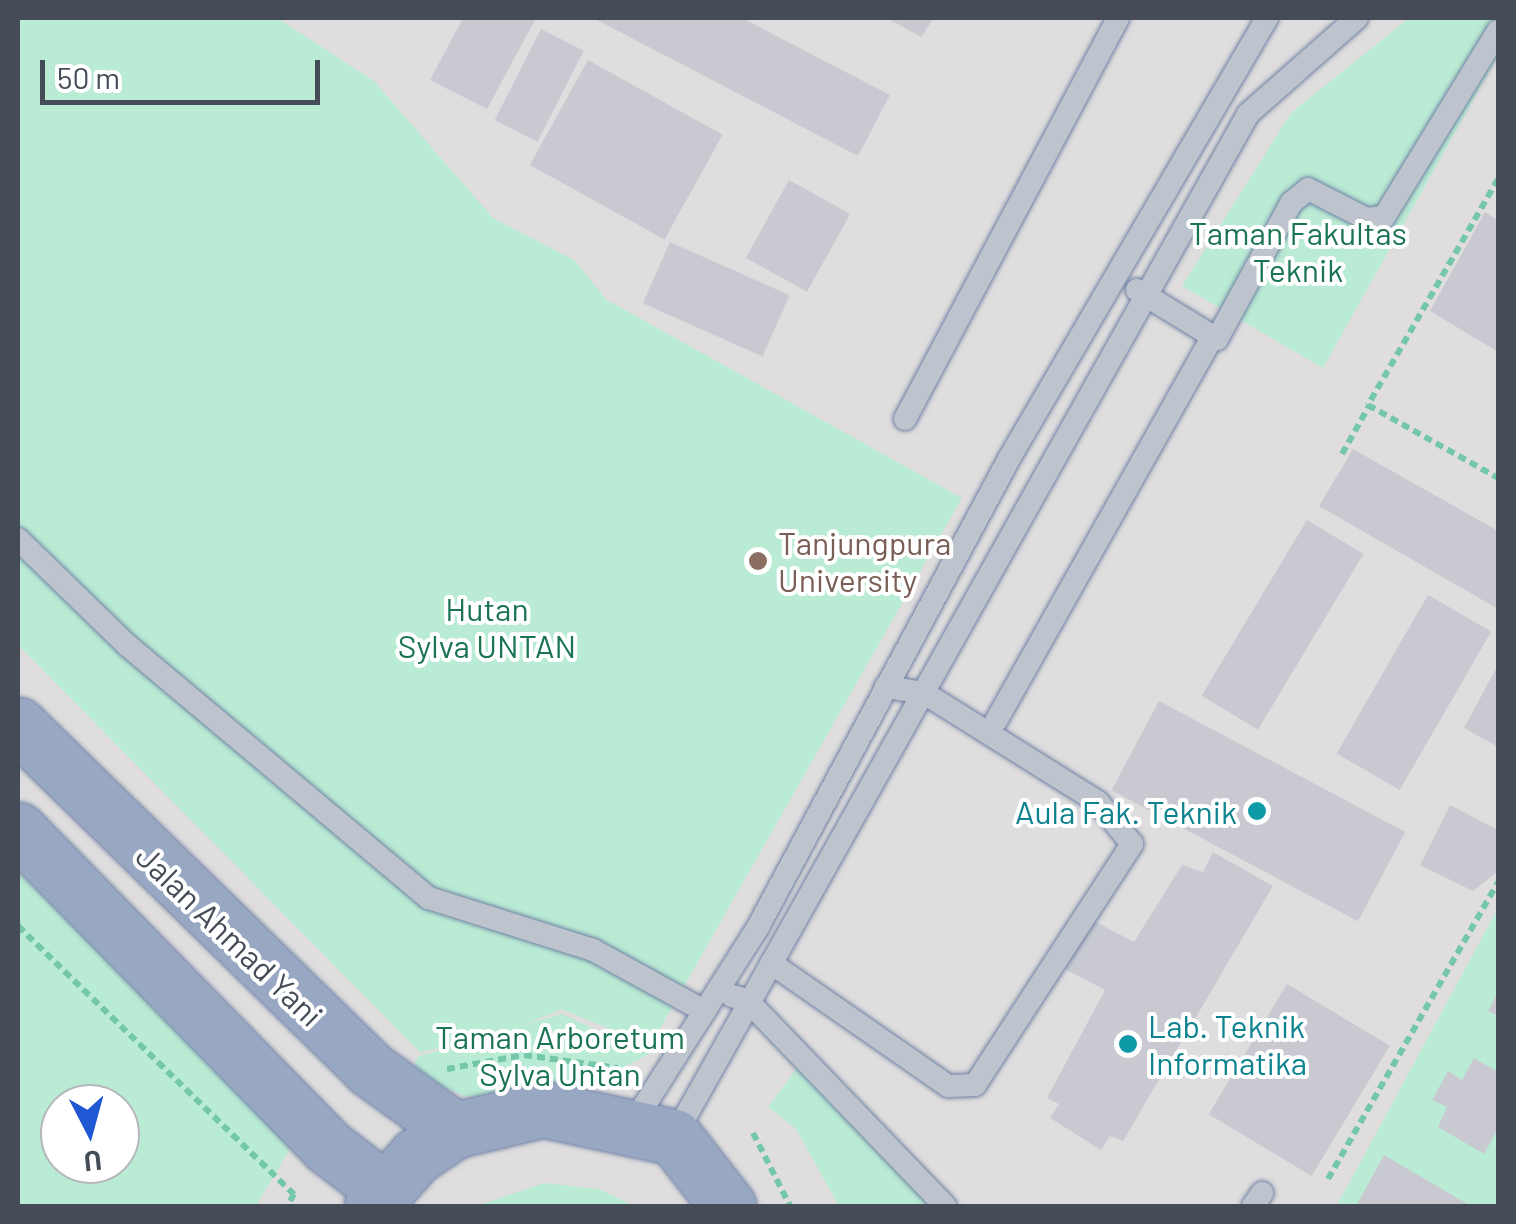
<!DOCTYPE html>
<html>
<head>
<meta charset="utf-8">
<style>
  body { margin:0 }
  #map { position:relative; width:1516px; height:1224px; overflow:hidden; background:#eeeceb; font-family:Barlow,sans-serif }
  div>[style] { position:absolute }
  .education>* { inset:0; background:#dfdddd }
  .green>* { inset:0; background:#baebd4 }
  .building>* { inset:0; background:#c9cad1; transform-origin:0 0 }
  .path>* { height:6px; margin-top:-3px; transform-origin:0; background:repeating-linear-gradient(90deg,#74c7a9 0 8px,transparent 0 13px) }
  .roads { filter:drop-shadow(0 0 2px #7082a5) drop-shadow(0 0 2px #7082a5) }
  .service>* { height:22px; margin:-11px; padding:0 11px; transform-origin:11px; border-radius:11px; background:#bdc4cd }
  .trunk>* { height:55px; margin:-27.5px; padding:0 27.5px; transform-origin:27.5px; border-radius:27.5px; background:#98a7c2 }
  .dots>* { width:28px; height:28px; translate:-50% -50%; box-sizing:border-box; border:5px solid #fff; border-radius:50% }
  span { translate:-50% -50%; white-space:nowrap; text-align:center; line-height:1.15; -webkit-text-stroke:8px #fff; paint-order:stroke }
  .park-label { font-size:32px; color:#1a7453 }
  .education-label { font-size:32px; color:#785e54 }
  .left { translate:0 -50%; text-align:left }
  .culture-label { font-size:32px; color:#0d838f }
  .right { translate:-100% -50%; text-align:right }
  .street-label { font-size:32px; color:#454c58 }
  .frame { position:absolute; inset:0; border:20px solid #454c58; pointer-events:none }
  .north { position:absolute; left:40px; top:1084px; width:100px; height:100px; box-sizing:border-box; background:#fff; border:2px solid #b5b7bc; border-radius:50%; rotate:174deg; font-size:28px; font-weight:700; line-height:40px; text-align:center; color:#454c58 }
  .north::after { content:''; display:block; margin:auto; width:35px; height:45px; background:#2057d3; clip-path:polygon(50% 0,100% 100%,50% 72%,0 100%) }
  .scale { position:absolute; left:40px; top:60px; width:280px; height:45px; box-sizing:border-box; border:5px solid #454c58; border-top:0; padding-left:12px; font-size:30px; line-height:35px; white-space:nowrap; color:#454c58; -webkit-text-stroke:8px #fff; paint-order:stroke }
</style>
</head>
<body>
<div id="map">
  <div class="education">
    <i style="clip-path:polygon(evenodd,18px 18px,1498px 18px,1498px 1206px,18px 1206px,18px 18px,60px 1104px,120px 1104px,120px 1164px,60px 1164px,60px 1104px)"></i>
  </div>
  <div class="green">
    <i style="clip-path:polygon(18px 18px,277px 18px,374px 81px,493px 218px,574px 260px,607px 300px,962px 498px,650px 1046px,562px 1009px,495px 1037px,420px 1052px,18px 645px)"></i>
    <i style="clip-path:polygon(1409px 18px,1498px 18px,1498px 56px,1323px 368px,1182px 286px,1291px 113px)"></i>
    <i style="clip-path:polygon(evenodd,18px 871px,295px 1140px,256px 1206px,18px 1206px,18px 871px,60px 1104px,120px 1104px,120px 1164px,60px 1164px,60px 1104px)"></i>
    <i style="clip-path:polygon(1498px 908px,1498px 1206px,1336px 1206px,1353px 1176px)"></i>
    <i style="clip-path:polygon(562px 1014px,649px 1054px,574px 1093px,518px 1100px,465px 1096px,408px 1073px,419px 1056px)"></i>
    <i style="clip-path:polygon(803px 1060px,950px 1206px,839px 1206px,796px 1129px,768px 1107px)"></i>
    <i style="clip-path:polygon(544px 1183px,599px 1189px,634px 1206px,476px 1206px)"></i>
  </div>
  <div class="building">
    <i style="clip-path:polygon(463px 18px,536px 18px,487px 109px,430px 80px)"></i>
    <i style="clip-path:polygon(593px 18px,742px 18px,890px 95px,858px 156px)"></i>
    <i style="clip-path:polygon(887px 18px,934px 18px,921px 37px)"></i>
    <i style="left:541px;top:29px;width:48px;height:102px;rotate:27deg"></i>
    <i style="left:588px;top:60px;width:154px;height:120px;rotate:29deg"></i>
    <i style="left:789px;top:180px;width:70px;height:89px;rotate:29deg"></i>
    <i style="clip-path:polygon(1485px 212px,1498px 220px,1498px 352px,1430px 311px)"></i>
    <i style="left:670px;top:242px;width:131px;height:67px;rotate:24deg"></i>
    <i style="clip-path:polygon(1353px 449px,1498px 531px,1498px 609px,1319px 506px)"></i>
    <i style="left:1307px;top:520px;width:66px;height:205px;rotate:31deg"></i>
    <i style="left:1428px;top:595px;width:73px;height:183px;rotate:30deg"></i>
    <i style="clip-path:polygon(1498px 665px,1498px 747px,1464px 728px)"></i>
    <i style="left:1159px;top:701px;width:279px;height:101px;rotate:28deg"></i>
    <i style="clip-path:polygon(1450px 805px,1498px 830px,1498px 871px,1473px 891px,1420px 865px)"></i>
    <i style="clip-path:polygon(1213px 852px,1273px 886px,1123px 1141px,1110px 1136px,1101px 1150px,1050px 1118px,1059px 1104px,1047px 1098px,1105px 990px,1065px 969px,1092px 920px,1134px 942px,1182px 865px,1203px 872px)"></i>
    <i style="left:1287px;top:984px;width:120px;height:152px;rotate:31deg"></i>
    <i style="clip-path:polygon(1498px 991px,1498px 1016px,1488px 1011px)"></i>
    <i style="clip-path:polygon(1474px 1058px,1498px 1072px,1498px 1129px,1484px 1154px,1438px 1127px,1447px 1107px,1432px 1100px,1448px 1071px,1462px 1080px)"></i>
    <i style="clip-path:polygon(1384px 1155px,1471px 1206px,1356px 1206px)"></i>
  </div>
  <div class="path">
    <i style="left:1498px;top:179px;width:261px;rotate:119.9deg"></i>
    <i style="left:1368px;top:405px;width:149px;rotate:29.3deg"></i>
    <i style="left:1342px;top:454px;width:55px;rotate:-60.6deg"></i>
    <i style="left:18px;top:926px;width:385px;rotate:44.2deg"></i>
    <i style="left:294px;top:1194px;width:14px;rotate:120deg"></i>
    <i style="left:447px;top:1069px;width:78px;rotate:-10.3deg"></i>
    <i style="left:524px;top:1055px;width:95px;rotate:7.9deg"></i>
    <i style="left:753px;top:1133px;width:82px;rotate:63.1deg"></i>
    <i style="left:1328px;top:1179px;width:342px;rotate:-60.2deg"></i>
  </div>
  <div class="roads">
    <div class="service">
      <i style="left:1137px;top:290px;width:94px;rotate:31.5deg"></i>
      <i style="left:1217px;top:339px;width:155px;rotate:-61.4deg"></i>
      <i style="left:1291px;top:203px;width:22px;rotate:-39deg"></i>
      <i style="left:1308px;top:189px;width:66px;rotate:27deg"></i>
      <i style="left:1367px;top:219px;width:17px;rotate:-7deg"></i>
      <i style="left:1384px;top:217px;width:218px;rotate:-58.5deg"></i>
      <i style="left:905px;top:419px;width:454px;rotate:-62deg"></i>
      <i style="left:18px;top:539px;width:152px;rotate:44.2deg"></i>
      <i style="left:127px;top:645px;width:394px;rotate:40deg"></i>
      <i style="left:429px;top:898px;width:172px;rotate:17.6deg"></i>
      <i style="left:593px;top:950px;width:127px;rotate:28.8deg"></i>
      <i style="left:996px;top:721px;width:437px;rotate:-60.6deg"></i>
      <i style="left:771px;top:963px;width:216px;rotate:34.8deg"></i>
      <i style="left:948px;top:1086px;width:27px;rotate:-2deg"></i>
      <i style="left:975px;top:1085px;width:288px;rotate:-56.9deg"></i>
      <i style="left:1132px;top:844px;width:54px;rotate:-129deg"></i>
      <i style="left:1098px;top:802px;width:205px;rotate:-147.9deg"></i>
      <i style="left:924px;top:693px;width:39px;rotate:-171deg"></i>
      <i style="left:732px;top:996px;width:16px;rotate:15deg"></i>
      <i style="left:747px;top:1000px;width:286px;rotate:46.1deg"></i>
      <i style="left:632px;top:1125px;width:235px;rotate:-57.5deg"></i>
      <i style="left:758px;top:927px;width:533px;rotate:-61.8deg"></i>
      <i style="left:1010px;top:457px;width:509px;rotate:-59.65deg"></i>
      <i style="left:674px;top:1137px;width:1173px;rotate:-60.7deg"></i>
      <i style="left:1248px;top:114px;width:145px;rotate:-41.4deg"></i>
      <i style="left:1253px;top:1206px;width:16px;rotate:-55deg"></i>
    </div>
    <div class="trunk">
      <i style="left:18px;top:725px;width:492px;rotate:44.3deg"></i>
      <i style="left:370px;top:1069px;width:105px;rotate:35.7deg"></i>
      <i style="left:18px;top:830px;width:442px;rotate:45.6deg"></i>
      <i style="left:327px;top:1146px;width:71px;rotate:37.5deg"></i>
      <i style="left:372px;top:1206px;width:67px;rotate:-48.7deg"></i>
      <i style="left:416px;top:1156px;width:47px;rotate:-33.7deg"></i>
      <i style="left:455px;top:1130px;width:90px;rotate:-13.4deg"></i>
      <i style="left:543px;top:1109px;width:134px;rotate:12.1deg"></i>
      <i style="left:674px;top:1137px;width:88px;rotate:52deg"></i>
    </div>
  </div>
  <div class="dots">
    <i style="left:758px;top:561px;background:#8d6e63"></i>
    <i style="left:1257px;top:811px;background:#0f9aa8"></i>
    <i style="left:1128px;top:1044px;background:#0f9aa8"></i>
  </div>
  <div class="park-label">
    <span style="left:1298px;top:251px">Taman Fakultas<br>Teknik</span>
    <span style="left:487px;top:627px">Hutan<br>Sylva UNTAN</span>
    <span style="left:560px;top:1055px">Taman Arboretum<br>Sylva Untan</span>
  </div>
  <div class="education-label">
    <span class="left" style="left:778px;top:561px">Tanjungpura<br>University</span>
  </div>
  <div class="culture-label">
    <span class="right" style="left:1237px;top:811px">Aula Fak. Teknik</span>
    <span class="left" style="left:1148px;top:1044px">Lab. Teknik<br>Informatika</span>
  </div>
  <div class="street-label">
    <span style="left:230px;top:935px;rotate:44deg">Jalan Ahmad Yani</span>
  </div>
  <div class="frame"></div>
  <div class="north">U</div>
  <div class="scale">50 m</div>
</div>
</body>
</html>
